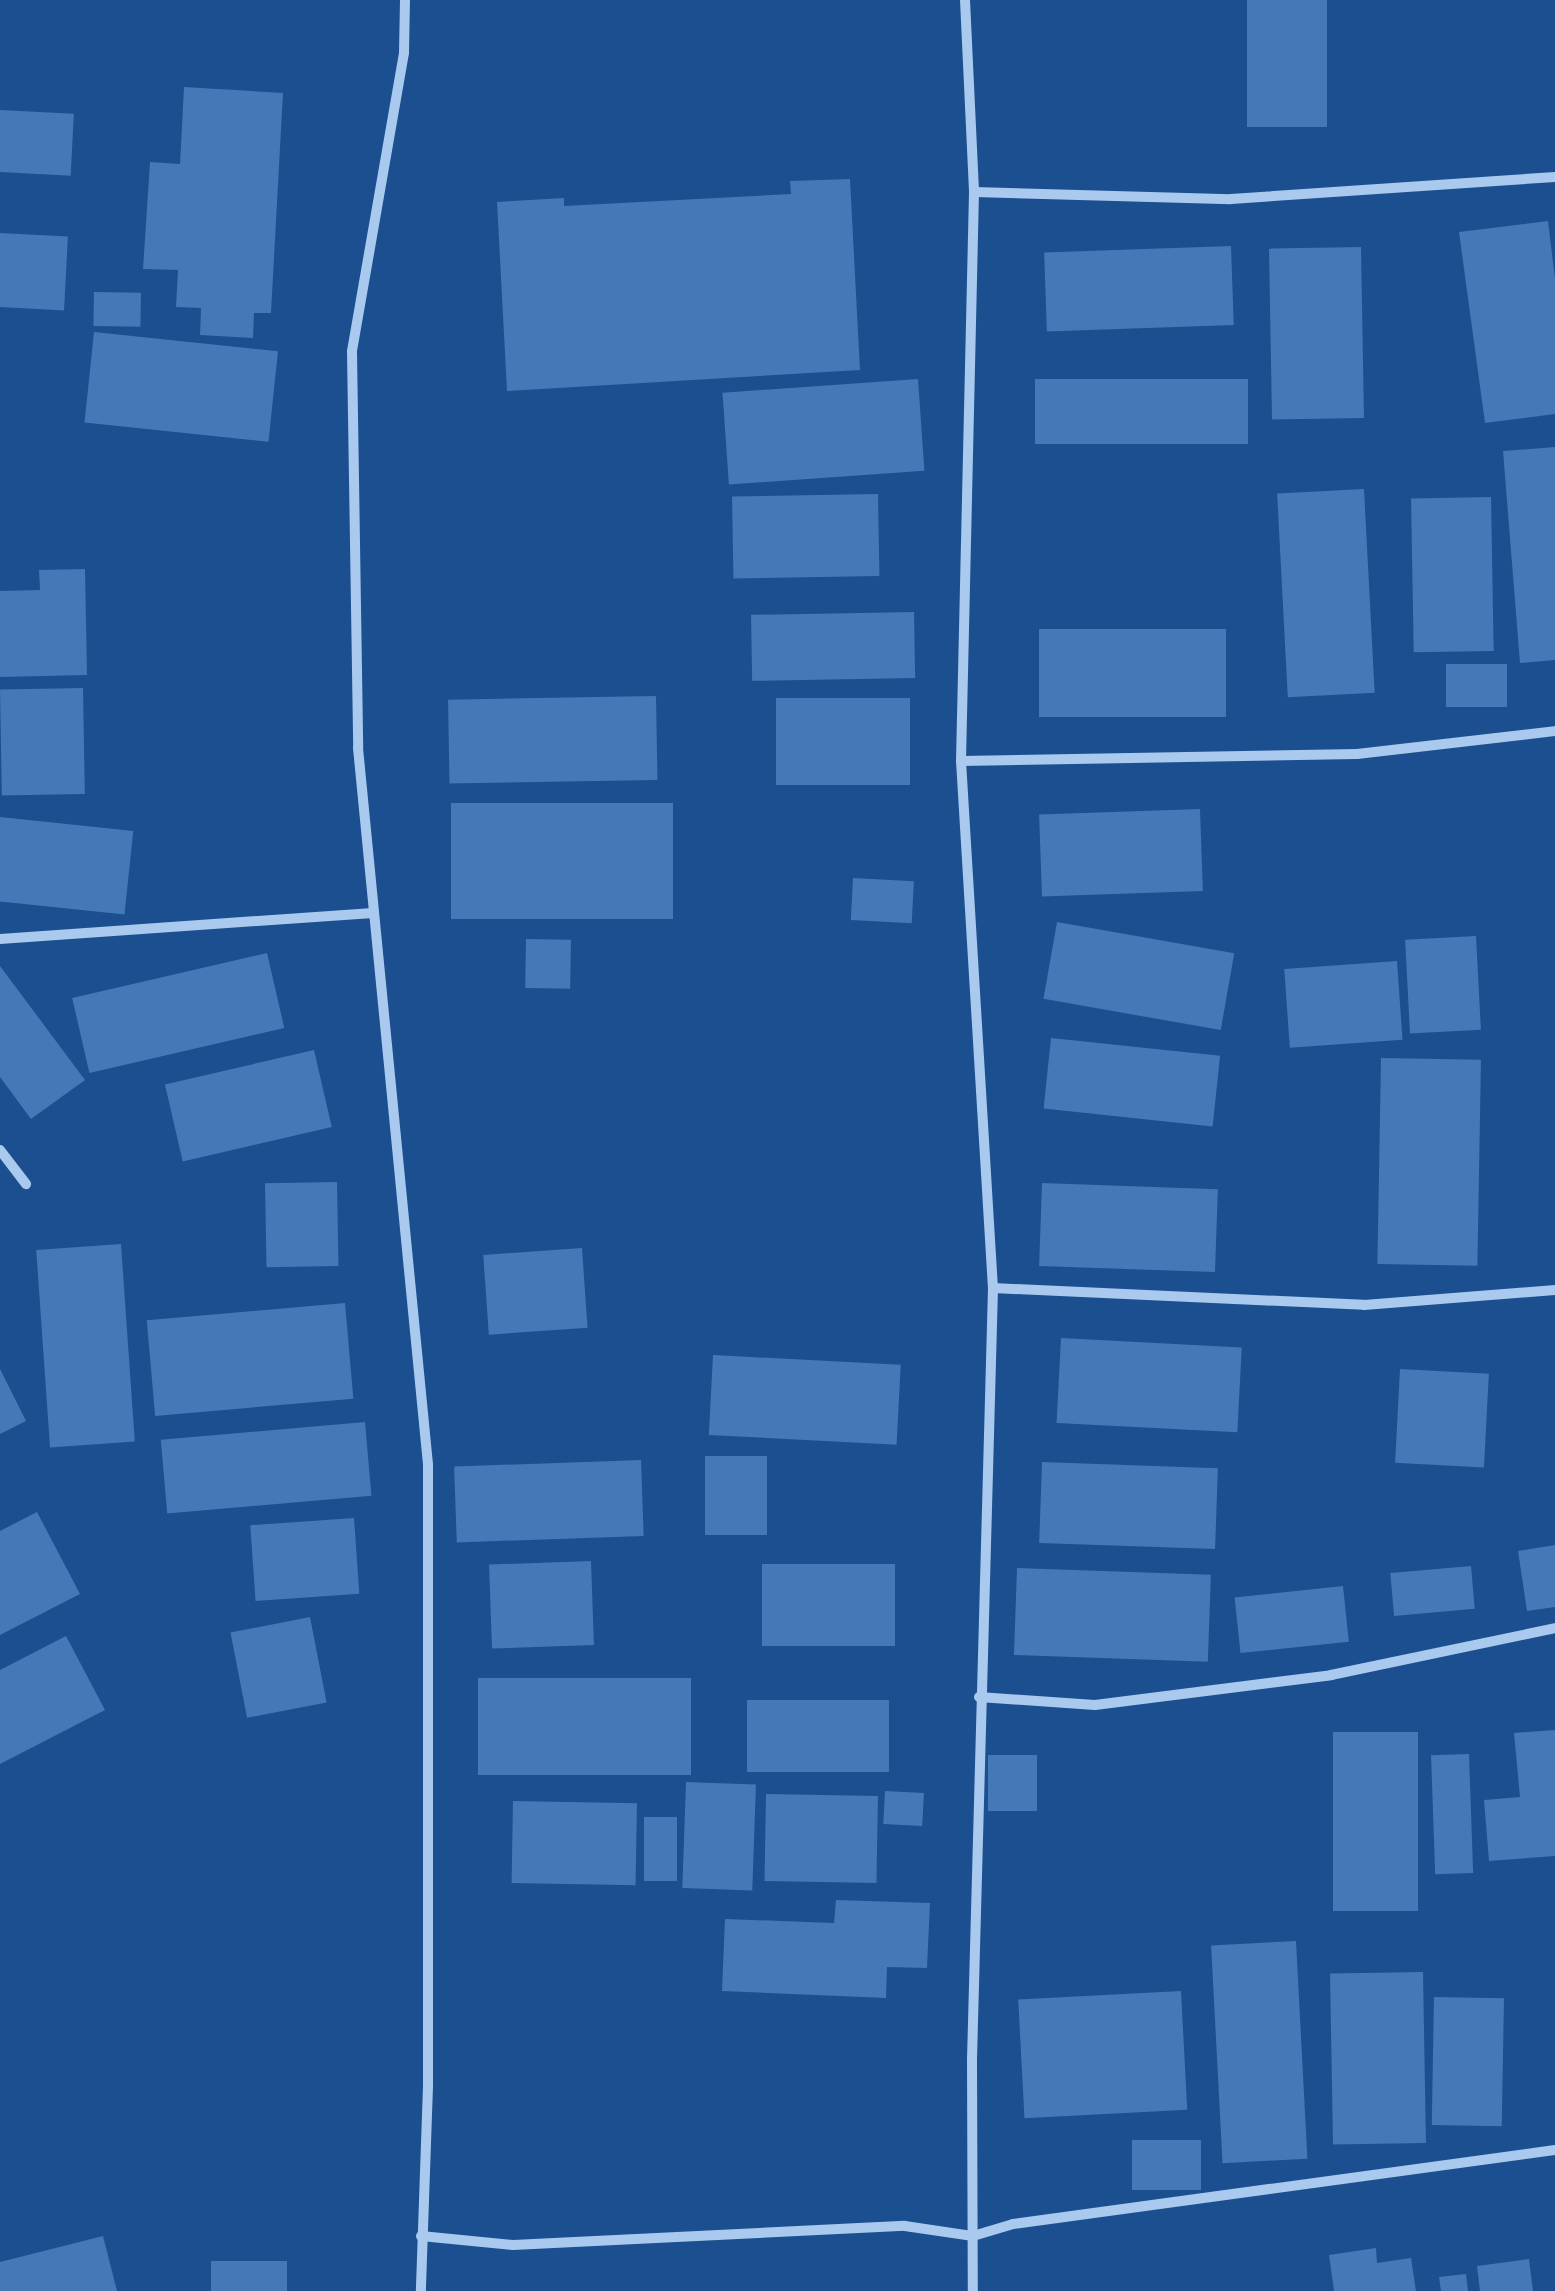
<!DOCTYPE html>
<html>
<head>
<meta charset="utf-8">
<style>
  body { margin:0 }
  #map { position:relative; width:1555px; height:2291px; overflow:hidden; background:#1b4f8f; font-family:Figtree,sans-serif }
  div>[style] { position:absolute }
  .building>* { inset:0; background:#4478b7; transform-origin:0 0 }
  .minor>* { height:10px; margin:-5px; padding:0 5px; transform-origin:5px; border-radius:5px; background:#a9c9ee }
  span { translate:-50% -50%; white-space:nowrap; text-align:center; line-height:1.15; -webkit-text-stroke:8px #1b4f8f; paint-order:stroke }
</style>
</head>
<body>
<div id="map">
  <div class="building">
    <i style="left:1247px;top:0;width:80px;height:127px"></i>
    <i style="clip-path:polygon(184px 87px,283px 93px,271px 313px,254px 313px,253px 338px,200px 335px,201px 308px,176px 307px,178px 270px,143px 269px,150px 162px,180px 164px)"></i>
    <i style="left:0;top:110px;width:74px;height:62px;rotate:3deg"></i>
    <i style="clip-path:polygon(850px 179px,860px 370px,507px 391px,497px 202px,564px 198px,564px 206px,791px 194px,790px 181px)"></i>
    <i style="clip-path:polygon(1548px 221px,1555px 279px,1555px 414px,1485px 423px,1459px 232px)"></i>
    <i style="left:0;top:233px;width:68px;height:74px;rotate:3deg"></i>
    <i style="left:1231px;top:246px;width:79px;height:187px;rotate:88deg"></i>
    <i style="left:1361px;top:247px;width:171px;height:92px;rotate:89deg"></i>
    <i style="left:94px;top:292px;width:47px;height:34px;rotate:1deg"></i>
    <i style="left:94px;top:332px;width:185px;height:91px;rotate:6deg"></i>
    <i style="left:918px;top:379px;width:92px;height:196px;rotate:86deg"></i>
    <i style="left:1248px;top:379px;width:65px;height:213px;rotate:90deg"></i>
    <i style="clip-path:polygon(1555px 447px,1555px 660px,1520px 663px,1503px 451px)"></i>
    <i style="left:1364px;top:489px;width:204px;height:87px;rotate:87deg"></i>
    <i style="left:878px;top:494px;width:82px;height:146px;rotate:89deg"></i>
    <i style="left:1491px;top:497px;width:154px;height:80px;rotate:89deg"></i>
    <i style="clip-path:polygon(85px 569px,87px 675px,0 677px,0 591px,40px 590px,39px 570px)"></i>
    <i style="left:914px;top:612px;width:66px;height:163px;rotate:89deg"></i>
    <i style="left:1226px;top:629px;width:88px;height:187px;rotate:90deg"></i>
    <i style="left:1446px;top:664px;width:61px;height:43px"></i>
    <i style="left:83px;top:688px;width:106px;height:83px;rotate:89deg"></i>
    <i style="left:656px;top:696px;width:84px;height:208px;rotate:89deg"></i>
    <i style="left:776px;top:698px;width:134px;height:87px"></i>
    <i style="left:673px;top:803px;width:116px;height:222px;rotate:90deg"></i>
    <i style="left:1200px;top:809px;width:82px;height:161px;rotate:88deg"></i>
    <i style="left:0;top:817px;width:134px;height:84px;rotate:6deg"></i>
    <i style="left:853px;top:878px;width:61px;height:42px;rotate:3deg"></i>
    <i style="left:1057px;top:922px;width:180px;height:78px;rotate:10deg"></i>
    <i style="left:1476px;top:936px;width:94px;height:71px;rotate:87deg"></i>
    <i style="left:526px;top:939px;width:45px;height:49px;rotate:1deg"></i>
    <i style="left:267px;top:953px;width:77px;height:200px;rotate:77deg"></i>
    <i style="left:1397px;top:961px;width:79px;height:113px;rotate:86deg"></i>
    <i style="clip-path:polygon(0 966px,85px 1080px,31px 1119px,0 1077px)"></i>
    <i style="left:1051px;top:1038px;width:170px;height:71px;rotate:6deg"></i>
    <i style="left:314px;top:1050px;width:79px;height:153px;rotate:77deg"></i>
    <i style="left:1381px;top:1058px;width:100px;height:206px;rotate:1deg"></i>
    <i style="left:337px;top:1182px;width:84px;height:72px;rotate:89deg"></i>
    <i style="left:1042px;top:1183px;width:176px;height:83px;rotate:2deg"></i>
    <i style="left:121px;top:1244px;width:198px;height:85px;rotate:86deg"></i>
    <i style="left:582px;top:1248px;width:80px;height:99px;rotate:86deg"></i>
    <i style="left:345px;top:1303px;width:96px;height:199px;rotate:85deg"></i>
    <i style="left:1061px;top:1338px;width:181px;height:85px;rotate:3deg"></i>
    <i style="left:713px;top:1355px;width:188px;height:80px;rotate:3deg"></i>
    <i style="clip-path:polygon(0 1369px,26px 1421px,0 1434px)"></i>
    <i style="left:1400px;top:1369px;width:89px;height:94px;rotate:3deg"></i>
    <i style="left:365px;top:1422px;width:74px;height:205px;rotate:85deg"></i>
    <i style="left:705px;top:1456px;width:62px;height:79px"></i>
    <i style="left:641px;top:1460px;width:76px;height:187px;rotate:88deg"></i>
    <i style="left:1042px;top:1462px;width:176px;height:81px;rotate:2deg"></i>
    <i style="clip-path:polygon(37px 1512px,80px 1594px,0 1635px,0 1531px)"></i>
    <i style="left:354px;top:1518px;width:76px;height:104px;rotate:86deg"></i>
    <i style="clip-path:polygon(1555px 1545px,1555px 1607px,1527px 1611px,1518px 1551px)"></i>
    <i style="left:591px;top:1561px;width:84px;height:102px;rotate:88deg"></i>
    <i style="left:762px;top:1564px;width:133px;height:82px"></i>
    <i style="left:1471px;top:1566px;width:43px;height:81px;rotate:85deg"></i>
    <i style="left:1017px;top:1568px;width:194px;height:87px;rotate:2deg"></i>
    <i style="left:1343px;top:1586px;width:56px;height:109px;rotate:84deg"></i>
    <i style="left:310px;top:1617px;width:87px;height:81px;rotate:79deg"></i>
    <i style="clip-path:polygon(66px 1636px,105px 1710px,0 1764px,0 1670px)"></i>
    <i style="left:478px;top:1678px;width:213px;height:97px"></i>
    <i style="left:747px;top:1700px;width:142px;height:72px"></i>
    <i style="clip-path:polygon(1555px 1730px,1555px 1856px,1489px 1861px,1484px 1800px,1520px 1797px,1514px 1733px)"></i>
    <i style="left:1418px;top:1732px;width:179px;height:85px;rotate:90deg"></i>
    <i style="left:1469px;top:1754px;width:119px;height:38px;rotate:88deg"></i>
    <i style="left:1037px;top:1755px;width:56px;height:49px;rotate:90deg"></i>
    <i style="left:686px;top:1782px;width:70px;height:106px;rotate:2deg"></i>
    <i style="left:885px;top:1791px;width:39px;height:33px;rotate:3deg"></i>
    <i style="left:766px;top:1794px;width:112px;height:87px;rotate:1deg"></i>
    <i style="left:513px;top:1801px;width:124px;height:82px;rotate:1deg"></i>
    <i style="left:644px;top:1817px;width:33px;height:64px"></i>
    <i style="clip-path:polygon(836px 1900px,930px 1903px,927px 1968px,887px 1967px,886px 1998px,722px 1991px,725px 1919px,834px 1923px)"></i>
    <i style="left:1296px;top:1941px;width:218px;height:85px;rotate:87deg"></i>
    <i style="left:1423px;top:1972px;width:171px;height:93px;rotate:89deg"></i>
    <i style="left:1181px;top:1991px;width:119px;height:163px;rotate:87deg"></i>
    <i style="left:1434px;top:1997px;width:70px;height:128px;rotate:1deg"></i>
    <i style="left:1132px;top:2140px;width:69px;height:50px"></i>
    <i style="clip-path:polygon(103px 2236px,117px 2291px,0 2291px,0 2262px)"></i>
    <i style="clip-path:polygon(1376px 2248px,1377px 2263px,1411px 2258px,1416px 2291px,1334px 2291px,1329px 2255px)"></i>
    <i style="clip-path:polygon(1529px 2259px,1533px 2291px,1480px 2291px,1477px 2266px)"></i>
    <i style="left:211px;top:2261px;width:76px;height:30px"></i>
    <i style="clip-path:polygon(1466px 2274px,1468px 2291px,1441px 2291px,1439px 2277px)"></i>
  </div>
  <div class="minor">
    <i style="left:405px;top:0;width:53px;rotate:91.1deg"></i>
    <i style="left:404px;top:53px;width:303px;rotate:99.9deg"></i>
    <i style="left:352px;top:352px;width:396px;rotate:89.1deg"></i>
    <i style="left:358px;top:748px;width:720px;rotate:84.42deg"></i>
    <i style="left:428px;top:1465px;width:621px;rotate:90deg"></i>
    <i style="left:428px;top:2086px;width:205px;rotate:92deg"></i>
    <i style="left:965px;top:0;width:192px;rotate:87.3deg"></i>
    <i style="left:974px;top:192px;width:569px;rotate:91.31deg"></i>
    <i style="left:961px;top:761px;width:528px;rotate:86.53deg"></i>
    <i style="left:993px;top:1288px;width:772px;rotate:91.56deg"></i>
    <i style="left:972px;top:2060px;width:231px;rotate:89.8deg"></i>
    <i style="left:974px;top:192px;width:257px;rotate:1.6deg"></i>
    <i style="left:1231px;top:199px;width:325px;rotate:-3.9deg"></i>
    <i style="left:961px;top:761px;width:396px;rotate:-1deg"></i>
    <i style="left:1357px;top:754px;width:199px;rotate:-6.6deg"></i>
    <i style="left:0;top:939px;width:374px;rotate:-4deg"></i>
    <i style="left:0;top:1150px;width:43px;rotate:52.6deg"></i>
    <i style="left:993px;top:1288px;width:371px;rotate:2.6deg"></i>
    <i style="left:1364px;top:1305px;width:192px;rotate:-4.5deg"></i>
    <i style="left:979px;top:1697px;width:116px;rotate:3.9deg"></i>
    <i style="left:1095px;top:1705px;width:238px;rotate:-7.2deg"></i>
    <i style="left:1331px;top:1675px;width:229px;rotate:-11.8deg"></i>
    <i style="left:421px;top:2236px;width:92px;rotate:5.6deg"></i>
    <i style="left:513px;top:2245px;width:392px;rotate:-2.8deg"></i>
    <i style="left:905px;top:2226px;width:69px;rotate:8.4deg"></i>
    <i style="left:973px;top:2236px;width:42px;rotate:-16.7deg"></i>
    <i style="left:1013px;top:2224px;width:547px;rotate:-7.77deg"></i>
  </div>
</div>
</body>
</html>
